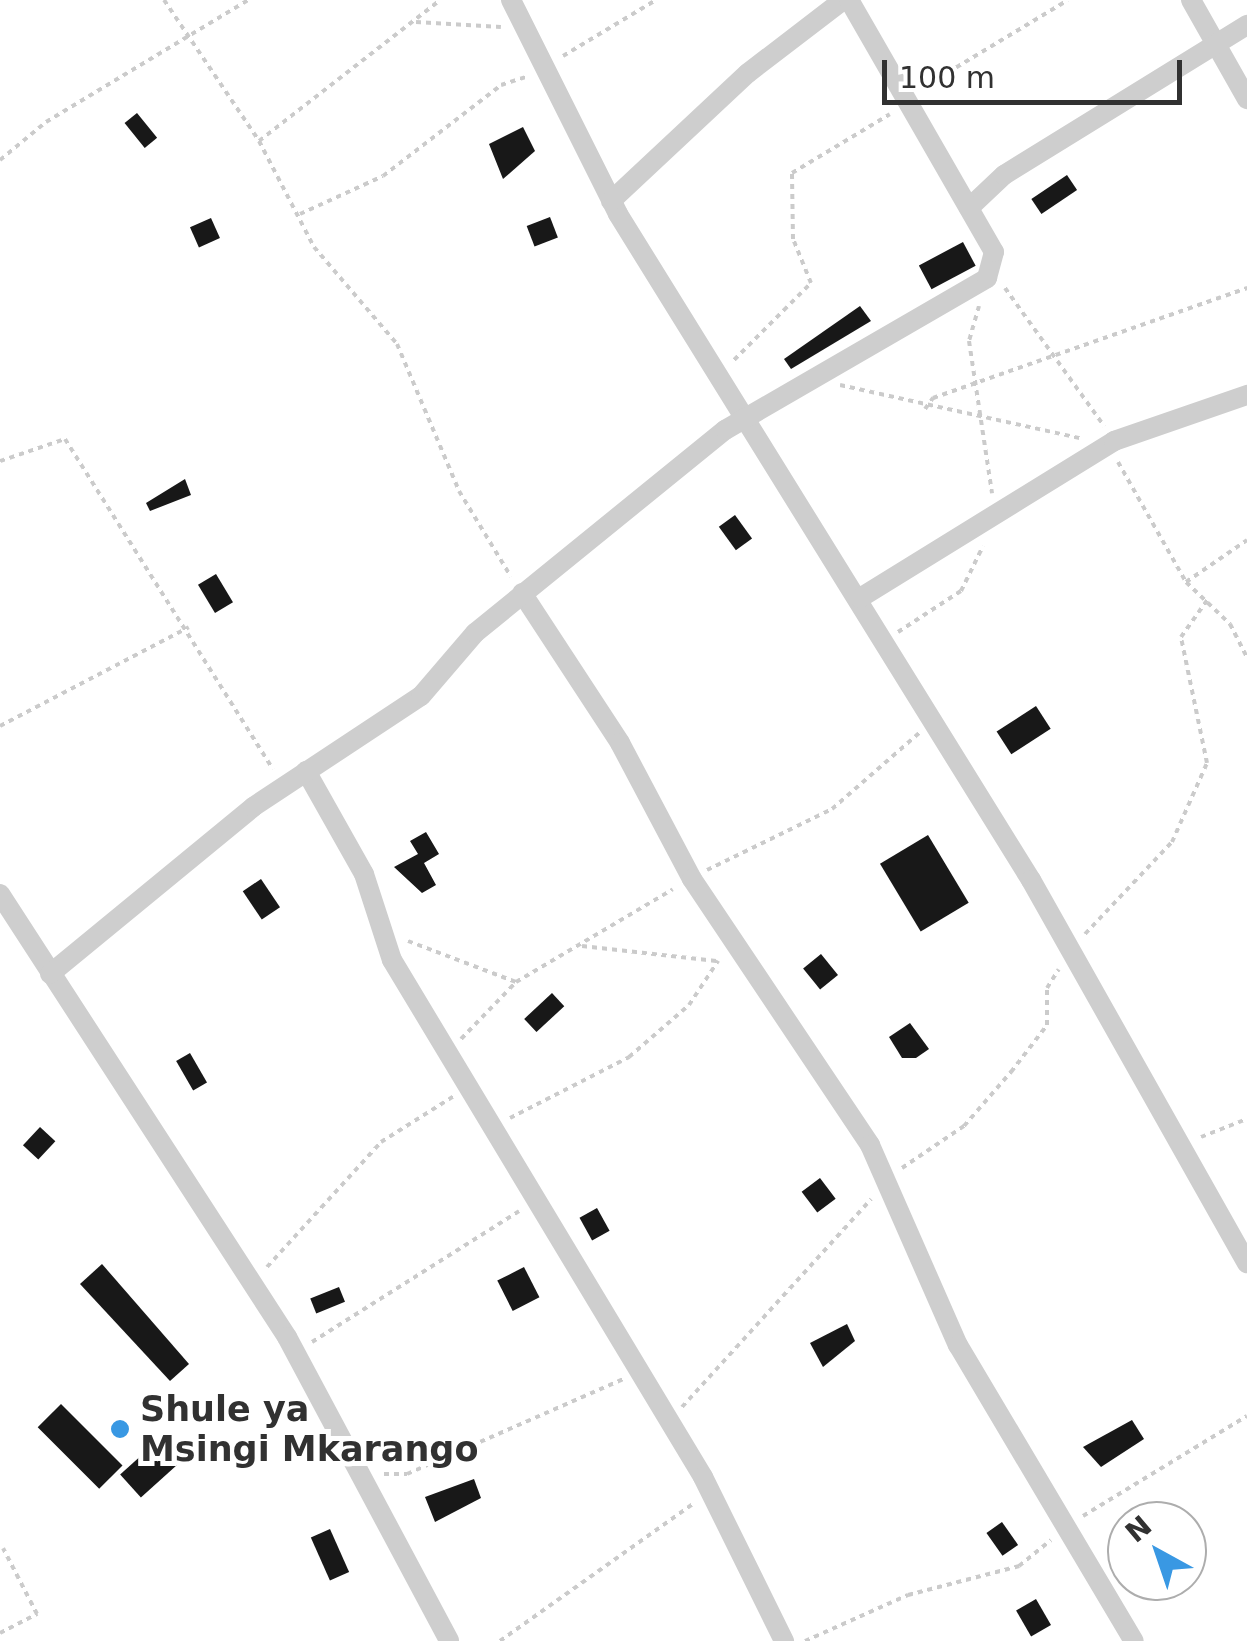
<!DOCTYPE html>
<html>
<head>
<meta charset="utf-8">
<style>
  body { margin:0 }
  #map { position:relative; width:1247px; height:1641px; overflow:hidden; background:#fff; font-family:"DejaVu Sans",sans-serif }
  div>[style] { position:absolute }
  .building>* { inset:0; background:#181818; transform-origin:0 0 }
  .path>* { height:4px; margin-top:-2px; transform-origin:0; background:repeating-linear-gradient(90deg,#cbcbcb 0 5px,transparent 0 10px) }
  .minor>* { height:20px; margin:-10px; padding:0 10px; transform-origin:10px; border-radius:10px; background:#cecece }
  .dots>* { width:28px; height:28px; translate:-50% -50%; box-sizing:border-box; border:5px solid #fff; border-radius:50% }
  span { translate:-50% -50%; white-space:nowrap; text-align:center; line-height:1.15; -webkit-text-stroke:10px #fff; paint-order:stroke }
  .poi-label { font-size:35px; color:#313131; font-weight:700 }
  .left { translate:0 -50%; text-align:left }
  .north { position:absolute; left:1107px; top:1501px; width:100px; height:100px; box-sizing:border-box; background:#fff; border:2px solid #adadad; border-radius:50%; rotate:320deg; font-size:28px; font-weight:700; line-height:40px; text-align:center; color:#313131 }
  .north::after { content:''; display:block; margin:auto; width:35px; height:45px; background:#3998e3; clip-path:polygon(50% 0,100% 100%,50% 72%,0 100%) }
  .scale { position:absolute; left:882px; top:60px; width:300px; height:45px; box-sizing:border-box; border:5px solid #313131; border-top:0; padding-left:12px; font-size:30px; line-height:35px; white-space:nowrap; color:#313131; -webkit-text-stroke:8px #fff; paint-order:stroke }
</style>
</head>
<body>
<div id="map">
  <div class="building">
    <i style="left:137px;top:113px;width:32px;height:16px;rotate:51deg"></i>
    <i style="clip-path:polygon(523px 127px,535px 151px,503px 179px,489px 144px)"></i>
    <i style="left:1067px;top:175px;width:18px;height:43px;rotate:56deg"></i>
    <i style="left:550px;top:217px;width:22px;height:25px;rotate:69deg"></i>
    <i style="left:211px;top:218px;width:22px;height:23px;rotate:66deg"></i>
    <i style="left:963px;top:242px;width:27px;height:50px;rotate:62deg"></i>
    <i style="clip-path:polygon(860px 306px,871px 321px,791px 369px,784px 359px)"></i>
    <i style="clip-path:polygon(185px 479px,191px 495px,150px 511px,146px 503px)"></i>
    <i style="left:735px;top:515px;width:29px;height:20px;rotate:54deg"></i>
    <i style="left:216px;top:574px;width:33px;height:21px;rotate:59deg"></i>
    <i style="left:1036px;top:706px;width:27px;height:47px;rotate:57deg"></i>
    <i style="clip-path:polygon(426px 832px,439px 854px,424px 863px,436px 885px,422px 893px,394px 867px,418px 854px,410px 841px)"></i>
    <i style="left:928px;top:835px;width:79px;height:56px;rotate:59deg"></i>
    <i style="left:261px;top:879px;width:34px;height:22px;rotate:56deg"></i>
    <i style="left:821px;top:954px;width:27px;height:23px;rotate:51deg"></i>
    <i style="left:552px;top:993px;width:18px;height:38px;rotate:47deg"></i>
    <i style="clip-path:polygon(910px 1023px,929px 1049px,916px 1058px,902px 1058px,889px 1037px)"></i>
    <i style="left:190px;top:1053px;width:34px;height:16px;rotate:60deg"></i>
    <i style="left:40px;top:1127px;width:21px;height:25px;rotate:43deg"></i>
    <i style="left:820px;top:1178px;width:26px;height:23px;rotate:53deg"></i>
    <i style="left:597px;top:1208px;width:26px;height:20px;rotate:61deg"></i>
    <i style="clip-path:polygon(102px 1264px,189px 1364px,170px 1381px,80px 1284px)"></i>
    <i style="left:524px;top:1267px;width:34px;height:30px;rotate:63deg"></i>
    <i style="left:339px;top:1287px;width:16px;height:31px;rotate:68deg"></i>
    <i style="clip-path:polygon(847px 1324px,855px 1341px,823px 1367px,810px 1343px)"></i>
    <i style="left:61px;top:1404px;width:87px;height:33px;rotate:45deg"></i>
    <i style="clip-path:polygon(1132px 1420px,1144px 1439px,1101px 1467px,1083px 1447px)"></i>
    <i style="left:164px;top:1435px;width:31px;height:59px;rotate:48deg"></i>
    <i style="clip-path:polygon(474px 1479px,481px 1498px,435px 1522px,425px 1497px)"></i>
    <i style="left:1002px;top:1522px;width:28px;height:19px;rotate:55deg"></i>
    <i style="left:330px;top:1529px;width:47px;height:21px;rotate:66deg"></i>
    <i style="left:1036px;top:1599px;width:30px;height:23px;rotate:60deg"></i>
  </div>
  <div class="path">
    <i style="left:164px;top:0;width:170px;rotate:56deg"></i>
    <i style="left:259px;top:141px;width:119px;rotate:62.6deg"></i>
    <i style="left:314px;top:247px;width:128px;rotate:49.4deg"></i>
    <i style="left:397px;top:344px;width:160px;rotate:67.1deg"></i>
    <i style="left:459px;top:491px;width:100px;rotate:58.8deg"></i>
    <i style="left:416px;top:22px;width:85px;rotate:3.4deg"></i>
    <i style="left:563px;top:56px;width:109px;rotate:-31.1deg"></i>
    <i style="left:922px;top:88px;width:170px;rotate:-31.1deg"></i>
    <i style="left:259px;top:141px;width:229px;rotate:-37.9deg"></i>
    <i style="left:0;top:160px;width:60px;rotate:-39.6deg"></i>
    <i style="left:46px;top:122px;width:236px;rotate:-31.1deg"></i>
    <i style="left:300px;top:214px;width:91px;rotate:-24.6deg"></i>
    <i style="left:383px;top:176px;width:149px;rotate:-37.6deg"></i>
    <i style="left:501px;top:85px;width:29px;rotate:-18deg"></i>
    <i style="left:1005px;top:288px;width:170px;rotate:54.3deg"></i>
    <i style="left:979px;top:306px;width:36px;rotate:106deg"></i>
    <i style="left:969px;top:341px;width:154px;rotate:81.4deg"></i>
    <i style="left:734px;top:360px;width:109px;rotate:-45deg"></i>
    <i style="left:811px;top:283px;width:48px;rotate:-112.2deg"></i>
    <i style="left:793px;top:239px;width:66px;rotate:-90.9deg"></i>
    <i style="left:792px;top:173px;width:114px;rotate:-31deg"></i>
    <i style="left:840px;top:385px;width:249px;rotate:12.5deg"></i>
    <i style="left:925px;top:409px;width:14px;rotate:-54deg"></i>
    <i style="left:933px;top:398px;width:333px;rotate:-19.3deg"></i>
    <i style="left:0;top:461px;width:69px;rotate:-18.7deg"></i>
    <i style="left:65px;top:439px;width:390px;rotate:57.8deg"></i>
    <i style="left:1118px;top:462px;width:138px;rotate:60.5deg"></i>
    <i style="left:1186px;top:582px;width:61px;rotate:43.7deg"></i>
    <i style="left:1230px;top:624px;width:38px;rotate:63deg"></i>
    <i style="left:1186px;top:582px;width:74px;rotate:-34.5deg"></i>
    <i style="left:898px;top:632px;width:75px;rotate:-33.1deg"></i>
    <i style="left:961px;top:591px;width:50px;rotate:-63.9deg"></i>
    <i style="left:0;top:726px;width:213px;rotate:-27.6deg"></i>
    <i style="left:707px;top:870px;width:139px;rotate:-26deg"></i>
    <i style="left:832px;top:809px;width:116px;rotate:-41.1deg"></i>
    <i style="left:1085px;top:934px;width:127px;rotate:-46.6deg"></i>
    <i style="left:1172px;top:842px;width:86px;rotate:-66.1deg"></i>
    <i style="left:1207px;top:763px;width:129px;rotate:-101.7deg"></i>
    <i style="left:1181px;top:637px;width:47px;rotate:-54.6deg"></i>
    <i style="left:408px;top:941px;width:116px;rotate:20.8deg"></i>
    <i style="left:516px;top:982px;width:182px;rotate:-30.6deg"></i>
    <i style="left:582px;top:946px;width:135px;rotate:6.4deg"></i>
    <i style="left:461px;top:1039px;width:79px;rotate:-46deg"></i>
    <i style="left:510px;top:1118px;width:134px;rotate:-27.1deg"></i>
    <i style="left:629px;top:1057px;width:79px;rotate:-40.9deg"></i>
    <i style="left:689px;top:1005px;width:53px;rotate:-56.6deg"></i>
    <i style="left:1201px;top:1137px;width:49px;rotate:-21.4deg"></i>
    <i style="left:902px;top:1168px;width:75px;rotate:-34.1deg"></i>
    <i style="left:964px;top:1126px;width:72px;rotate:-49deg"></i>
    <i style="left:1011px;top:1072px;width:59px;rotate:-52.5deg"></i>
    <i style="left:1047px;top:1025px;width:37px;rotate:-90deg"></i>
    <i style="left:1047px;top:988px;width:22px;rotate:-58deg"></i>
    <i style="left:267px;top:1267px;width:169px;rotate:-47.6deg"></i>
    <i style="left:381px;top:1142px;width:86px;rotate:-32.2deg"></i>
    <i style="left:312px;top:1342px;width:245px;rotate:-32.3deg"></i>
    <i style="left:682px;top:1407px;width:281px;rotate:-47.7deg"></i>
    <i style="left:384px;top:1474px;width:23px"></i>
    <i style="left:407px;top:1474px;width:236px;rotate:-23.7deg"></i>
    <i style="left:1083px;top:1516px;width:192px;rotate:-31.4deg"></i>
    <i style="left:0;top:1633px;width:42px;rotate:-27.2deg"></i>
    <i style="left:37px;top:1614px;width:74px;rotate:-117.3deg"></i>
    <i style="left:500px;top:1641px;width:238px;rotate:-35.4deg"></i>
    <i style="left:805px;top:1641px;width:113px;rotate:-24.1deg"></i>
    <i style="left:908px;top:1595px;width:115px;rotate:-14.6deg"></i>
    <i style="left:1019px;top:1566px;width:41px;rotate:-39.1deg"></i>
  </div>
  <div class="minor">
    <i style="left:511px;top:0;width:239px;rotate:63.4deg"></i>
    <i style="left:618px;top:214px;width:784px;rotate:58.2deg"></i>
    <i style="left:1031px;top:880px;width:440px;rotate:60.6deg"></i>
    <i style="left:1191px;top:0;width:114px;rotate:60.5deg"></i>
    <i style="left:611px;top:201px;width:187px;rotate:-43.1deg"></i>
    <i style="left:748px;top:73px;width:120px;rotate:-37.5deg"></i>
    <i style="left:969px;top:208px;width:48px;rotate:-43.3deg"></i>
    <i style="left:1004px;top:175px;width:286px;rotate:-31.7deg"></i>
    <i style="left:522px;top:593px;width:179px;rotate:56.8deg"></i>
    <i style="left:620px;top:743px;width:154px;rotate:62.1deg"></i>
    <i style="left:692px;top:879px;width:320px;rotate:56.2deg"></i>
    <i style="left:870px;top:1145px;width:219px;rotate:66.3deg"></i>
    <i style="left:958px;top:1345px;width:344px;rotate:59.3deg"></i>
    <i style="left:860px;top:598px;width:299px;rotate:-31.7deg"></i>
    <i style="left:1114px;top:441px;width:141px;rotate:-19.1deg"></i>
    <i style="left:306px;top:771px;width:118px;rotate:60.6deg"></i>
    <i style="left:364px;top:874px;width:90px;rotate:72deg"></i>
    <i style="left:392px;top:960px;width:603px;rotate:58.97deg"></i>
    <i style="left:703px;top:1477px;width:183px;rotate:63.7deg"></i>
    <i style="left:0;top:894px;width:528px;rotate:57.06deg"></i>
    <i style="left:287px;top:1337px;width:344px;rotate:61.9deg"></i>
    <i style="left:50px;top:974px;width:263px;rotate:-39.4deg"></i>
    <i style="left:253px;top:807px;width:201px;rotate:-33.5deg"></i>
    <i style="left:421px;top:696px;width:83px;rotate:-49.4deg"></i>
    <i style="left:475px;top:633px;width:322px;rotate:-39.1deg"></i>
    <i style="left:725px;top:430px;width:303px;rotate:-30.1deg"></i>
    <i style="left:987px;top:278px;width:27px;rotate:-75deg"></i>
    <i style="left:994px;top:252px;width:291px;rotate:-119.9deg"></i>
  </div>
  <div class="dots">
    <i style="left:120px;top:1429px;background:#3998e3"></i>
  </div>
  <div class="poi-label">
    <span class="left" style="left:140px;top:1429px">Shule ya<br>Msingi Mkarango</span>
  </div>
  <div class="north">N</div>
  <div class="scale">100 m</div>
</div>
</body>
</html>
